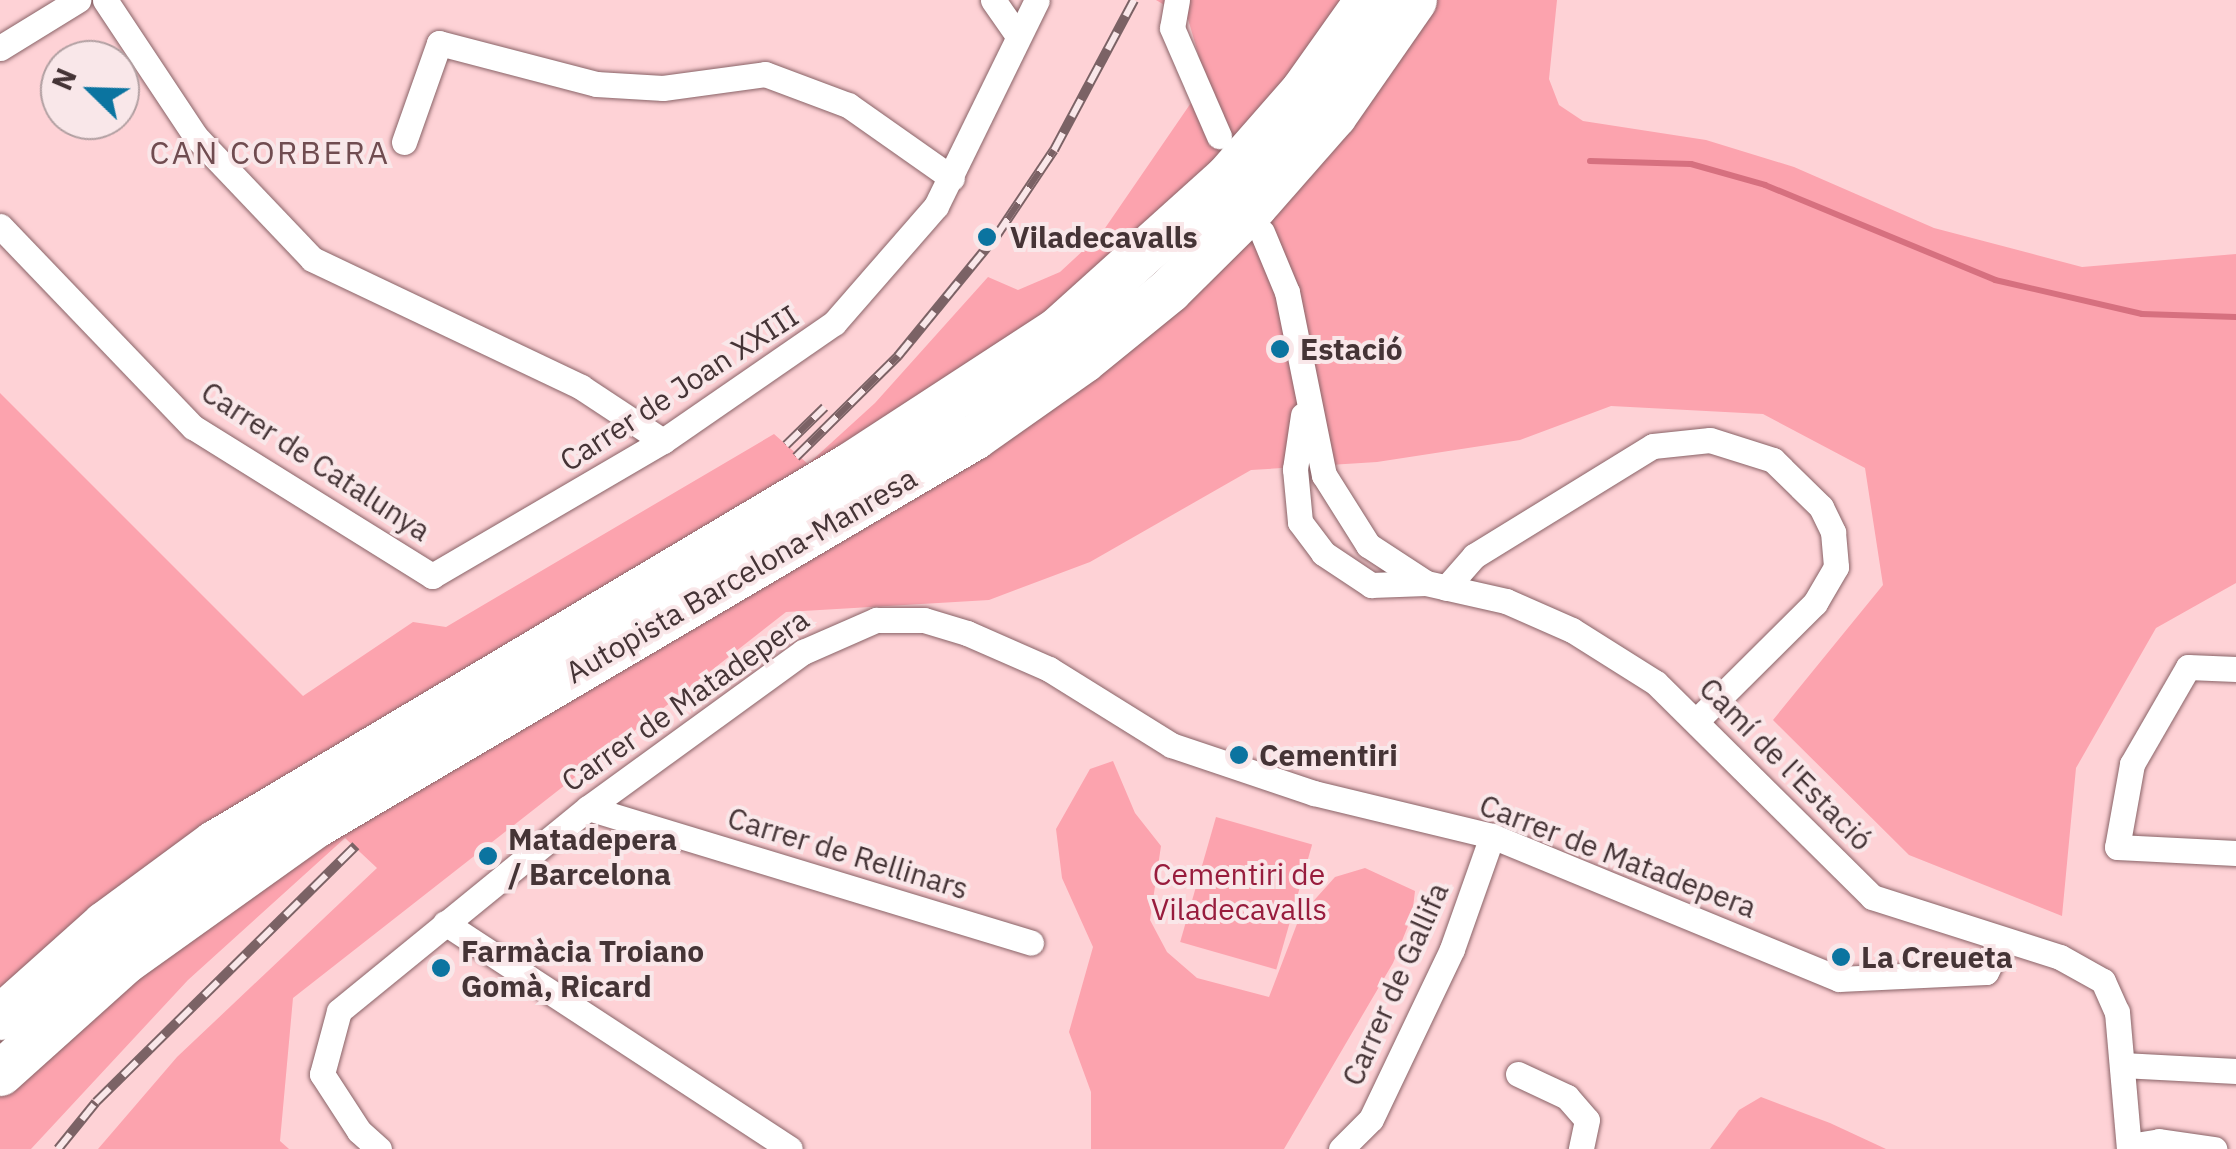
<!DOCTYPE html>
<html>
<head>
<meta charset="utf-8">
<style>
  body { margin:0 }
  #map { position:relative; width:2236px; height:1149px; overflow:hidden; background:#fed2d6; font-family:"IBM Plex Sans",sans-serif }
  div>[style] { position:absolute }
  .green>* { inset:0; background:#fca3ae; transform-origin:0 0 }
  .stream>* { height:6px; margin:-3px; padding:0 3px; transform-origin:3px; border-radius:3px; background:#d6707f }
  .roads { filter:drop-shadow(0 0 2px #896367) drop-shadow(0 0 2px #896367) }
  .street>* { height:25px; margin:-12.5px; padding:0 12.5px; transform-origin:12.5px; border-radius:12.5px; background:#fff }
  .highway>* { height:45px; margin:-22.5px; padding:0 22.5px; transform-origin:22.5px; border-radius:22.5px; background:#fff }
  .rail>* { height:10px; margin-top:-5px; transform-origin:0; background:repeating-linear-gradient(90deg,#f9e7e9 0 19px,#7b6265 0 38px); box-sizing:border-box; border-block:2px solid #7b6265 }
  .dots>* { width:28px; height:28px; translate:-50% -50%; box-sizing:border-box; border:5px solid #f9e7e9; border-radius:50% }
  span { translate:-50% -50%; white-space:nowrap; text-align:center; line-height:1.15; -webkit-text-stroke:8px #f9e7e9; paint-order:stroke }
  .poi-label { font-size:30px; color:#453436; font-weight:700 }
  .left { translate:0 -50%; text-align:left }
  .street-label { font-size:30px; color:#453436 }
  .park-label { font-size:30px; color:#981c3d }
  .neighbourhood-label { font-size:32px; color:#704c50; letter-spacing:2.5px }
  .north { position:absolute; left:40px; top:40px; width:100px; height:100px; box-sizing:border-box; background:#f9e7e9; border:2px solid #b19fa1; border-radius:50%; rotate:293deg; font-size:28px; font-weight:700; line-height:40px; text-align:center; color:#453436 }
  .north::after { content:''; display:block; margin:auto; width:35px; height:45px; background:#0b74a0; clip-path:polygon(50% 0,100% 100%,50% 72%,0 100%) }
</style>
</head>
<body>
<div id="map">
  <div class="green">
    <i style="clip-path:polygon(1156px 0,1557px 0,1549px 79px,1559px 105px,1583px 121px,1706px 140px,1794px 167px,1934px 228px,2082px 267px,2236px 254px,2236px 583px,2156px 628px,2076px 768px,2062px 916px,1909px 855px,1773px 720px,1883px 585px,1865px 468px,1763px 414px,1611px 406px,1520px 440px,1377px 462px,1251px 470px,1090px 562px,989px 600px,786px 612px,293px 998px,280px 1141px,289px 1149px,98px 1149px,177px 1057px,377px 868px,345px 838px,188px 980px,31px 1149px,0 1149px,0 393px,303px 696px,413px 622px,446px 627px,774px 434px,808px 464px,875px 403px,988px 277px,1018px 290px,1060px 272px,1101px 234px,1206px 81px,1188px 19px)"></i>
    <i style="clip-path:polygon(1113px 761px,1135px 813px,1161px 846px,1150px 920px,1167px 952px,1197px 978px,1269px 997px,1300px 916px,1335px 877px,1365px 868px,1415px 891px,1412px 916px,1393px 963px,1284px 1149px,1091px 1149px,1091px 1092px,1069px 1032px,1093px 947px,1062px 878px,1056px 829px,1090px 769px)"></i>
    <i style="left:1216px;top:817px;width:100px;height:130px;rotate:16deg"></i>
    <i style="clip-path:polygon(1761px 1097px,1830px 1123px,1886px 1149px,1710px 1149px,1739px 1110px)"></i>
  </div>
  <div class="stream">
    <i style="left:1590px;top:161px;width:101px;rotate:1.7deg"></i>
    <i style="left:1691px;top:164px;width:77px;rotate:15.8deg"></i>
    <i style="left:1765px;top:185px;width:249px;rotate:22.4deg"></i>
    <i style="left:1995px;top:280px;width:151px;rotate:13deg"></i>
    <i style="left:2142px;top:314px;width:94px;rotate:1.8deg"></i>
  </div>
  <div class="roads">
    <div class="street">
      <i style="left:105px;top:0;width:164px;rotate:56.4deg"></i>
      <i style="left:196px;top:137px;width:168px;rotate:46.4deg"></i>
      <i style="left:312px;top:259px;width:298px;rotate:25.4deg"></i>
      <i style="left:581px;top:387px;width:98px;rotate:33.4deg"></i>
      <i style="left:993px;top:0;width:40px;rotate:55.1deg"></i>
      <i style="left:1177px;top:0;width:28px;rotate:100deg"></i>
      <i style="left:1172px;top:28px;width:118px;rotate:66.5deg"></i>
      <i style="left:0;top:48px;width:92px;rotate:-31.6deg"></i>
      <i style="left:404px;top:142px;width:105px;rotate:-70.5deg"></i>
      <i style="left:439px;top:43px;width:162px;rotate:14.6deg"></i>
      <i style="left:596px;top:84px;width:67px;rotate:3.4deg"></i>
      <i style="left:663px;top:88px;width:103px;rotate:-7.8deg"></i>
      <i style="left:765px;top:74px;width:89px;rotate:20.5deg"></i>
      <i style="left:848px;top:105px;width:127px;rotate:35.1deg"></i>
      <i style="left:0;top:226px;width:279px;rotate:46.2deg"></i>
      <i style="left:193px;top:427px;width:282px;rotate:31.9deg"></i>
      <i style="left:432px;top:576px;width:268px;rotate:-30.3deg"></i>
      <i style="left:663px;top:441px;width:208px;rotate:-34.6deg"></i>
      <i style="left:834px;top:323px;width:155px;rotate:-48.9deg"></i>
      <i style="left:936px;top:206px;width:229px;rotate:-63.9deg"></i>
      <i style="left:1262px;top:232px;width:65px;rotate:67.4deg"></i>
      <i style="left:1287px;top:292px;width:187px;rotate:78.6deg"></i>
      <i style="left:1324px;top:475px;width:83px;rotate:57.8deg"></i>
      <i style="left:1368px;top:545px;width:69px;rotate:33.2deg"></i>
      <i style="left:1426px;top:583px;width:82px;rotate:12.7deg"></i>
      <i style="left:1506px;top:601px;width:72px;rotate:23.7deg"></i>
      <i style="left:1572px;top:630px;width:99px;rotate:32.2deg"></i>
      <i style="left:1656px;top:683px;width:304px;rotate:44.7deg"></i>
      <i style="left:1872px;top:897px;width:197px;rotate:17.7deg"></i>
      <i style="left:2060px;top:957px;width:49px;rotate:29.2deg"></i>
      <i style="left:2103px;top:981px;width:34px;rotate:66deg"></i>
      <i style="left:2117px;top:1012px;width:138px;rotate:85deg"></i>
      <i style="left:1303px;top:415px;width:55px;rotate:98.4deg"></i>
      <i style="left:1295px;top:469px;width:53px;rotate:84.6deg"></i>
      <i style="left:1300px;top:522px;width:39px;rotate:53deg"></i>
      <i style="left:1323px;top:553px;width:58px;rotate:33.7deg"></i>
      <i style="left:1371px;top:585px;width:55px;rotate:-2.1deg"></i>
      <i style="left:1446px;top:588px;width:43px;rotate:-48.8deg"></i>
      <i style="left:1474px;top:556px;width:210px;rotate:-31.6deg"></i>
      <i style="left:1653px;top:446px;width:57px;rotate:-6deg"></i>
      <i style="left:1710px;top:440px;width:66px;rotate:17.6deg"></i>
      <i style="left:1773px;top:460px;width:67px;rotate:44.4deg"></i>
      <i style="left:1821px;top:507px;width:28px;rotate:64deg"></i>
      <i style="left:1833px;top:532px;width:35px;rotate:85deg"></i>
      <i style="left:1836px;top:567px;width:42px;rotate:120.3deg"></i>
      <i style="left:1815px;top:603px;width:165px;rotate:135.2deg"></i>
      <i style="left:2236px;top:669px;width:48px;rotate:-177.6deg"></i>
      <i style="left:2188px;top:667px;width:112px;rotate:120deg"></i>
      <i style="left:2132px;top:764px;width:84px;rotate:100.2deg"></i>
      <i style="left:2117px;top:847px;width:119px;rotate:2.9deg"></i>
      <i style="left:588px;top:808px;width:463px;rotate:16.9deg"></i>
      <i style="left:445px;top:923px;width:412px;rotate:33.2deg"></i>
      <i style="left:2122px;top:1065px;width:114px;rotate:3deg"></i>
      <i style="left:1518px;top:1074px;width:54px;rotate:25.1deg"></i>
      <i style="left:1567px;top:1097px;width:30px;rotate:49deg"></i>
      <i style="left:1587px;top:1120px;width:30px;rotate:102deg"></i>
      <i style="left:2129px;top:1146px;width:30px;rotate:-9deg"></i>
      <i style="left:2159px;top:1141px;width:56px;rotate:8.3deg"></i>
      <i style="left:379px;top:1149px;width:27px;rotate:-138deg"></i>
      <i style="left:359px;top:1131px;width:68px;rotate:-123deg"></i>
      <i style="left:322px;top:1074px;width:65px;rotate:-74.9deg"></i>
      <i style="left:339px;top:1011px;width:321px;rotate:-39.2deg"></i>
      <i style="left:588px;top:808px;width:266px;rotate:-36deg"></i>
      <i style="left:803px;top:652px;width:80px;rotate:-23.7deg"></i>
      <i style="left:876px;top:620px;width:48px"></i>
      <i style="left:924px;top:620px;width:45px;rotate:16.8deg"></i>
      <i style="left:967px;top:633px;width:90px;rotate:23.7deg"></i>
      <i style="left:1049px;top:669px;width:144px;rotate:31.9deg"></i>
      <i style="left:1171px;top:745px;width:151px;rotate:18.6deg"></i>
      <i style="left:1314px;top:793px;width:183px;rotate:13.6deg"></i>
      <i style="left:1492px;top:836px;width:375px;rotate:22.4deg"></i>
      <i style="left:1839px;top:979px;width:147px;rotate:-2.7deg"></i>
      <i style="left:1986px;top:972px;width:35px;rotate:-63deg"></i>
      <i style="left:1341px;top:1149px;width:42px;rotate:-45deg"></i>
      <i style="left:1371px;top:1119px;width:188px;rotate:-64.5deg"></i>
      <i style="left:1452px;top:949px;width:120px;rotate:-70.5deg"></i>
    </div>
    <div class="highway">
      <i style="left:0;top:1017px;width:140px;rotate:-41.8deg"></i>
      <i style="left:104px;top:924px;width:137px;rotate:-36.4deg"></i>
      <i style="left:214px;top:843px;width:738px;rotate:-30.74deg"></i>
      <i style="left:848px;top:466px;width:249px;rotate:-33.1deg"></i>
      <i style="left:1057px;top:330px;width:227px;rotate:-42deg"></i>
      <i style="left:1226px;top:178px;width:117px;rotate:-48.8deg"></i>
      <i style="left:1303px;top:90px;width:110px;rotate:-54.6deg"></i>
      <i style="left:0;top:1073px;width:169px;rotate:-41.9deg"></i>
      <i style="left:126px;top:960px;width:234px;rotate:-35.5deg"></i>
      <i style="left:317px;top:824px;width:763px;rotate:-30.5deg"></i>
      <i style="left:974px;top:437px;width:133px;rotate:-35.2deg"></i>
      <i style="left:1083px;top:360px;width:111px;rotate:-39.1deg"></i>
      <i style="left:1169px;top:290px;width:120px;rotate:-44.7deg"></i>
      <i style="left:1254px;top:206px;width:121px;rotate:-48.7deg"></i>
      <i style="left:1334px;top:115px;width:140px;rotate:-55.2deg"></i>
    </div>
  </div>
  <div class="rail">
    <i style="left:786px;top:445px;width:54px;rotate:-44.3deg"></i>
    <i style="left:796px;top:457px;width:144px;rotate:-44.7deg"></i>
    <i style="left:898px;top:356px;width:156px;rotate:-50.7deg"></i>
    <i style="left:997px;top:235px;width:102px;rotate:-56.2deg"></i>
    <i style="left:1054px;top:150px;width:170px;rotate:-61.9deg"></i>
    <i style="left:58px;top:1149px;width:60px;rotate:-51deg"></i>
    <i style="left:96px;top:1102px;width:365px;rotate:-44.6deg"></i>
  </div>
  <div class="dots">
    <i style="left:987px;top:237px;background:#0b74a0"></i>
    <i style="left:1280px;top:349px;background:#0b74a0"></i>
    <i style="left:1239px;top:755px;background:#0b74a0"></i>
    <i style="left:488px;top:856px;background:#0b74a0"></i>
    <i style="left:1841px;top:957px;background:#0b74a0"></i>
    <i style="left:441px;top:968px;background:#0b74a0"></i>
  </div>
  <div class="poi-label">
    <span class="left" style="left:1010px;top:237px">Viladecavalls</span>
    <span class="left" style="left:1300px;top:349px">Estació</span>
    <span class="left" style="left:1259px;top:755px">Cementiri</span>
    <span class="left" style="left:508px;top:856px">Matadepera<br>/ Barcelona</span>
    <span class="left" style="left:461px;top:968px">Farmàcia Troiano<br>Gomà, Ricard</span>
    <span class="left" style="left:1861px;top:957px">La Creueta</span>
  </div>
  <div class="street-label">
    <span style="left:679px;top:388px;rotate:-33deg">Carrer de Joan XXIII</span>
    <span style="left:316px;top:461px;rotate:33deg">Carrer de Catalunya</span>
    <span style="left:741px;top:575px;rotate:-30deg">Autopista Barcelona-Manresa</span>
    <span style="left:685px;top:700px;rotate:-35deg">Carrer de Matadepera</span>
    <span style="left:1786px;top:764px;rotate:45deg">Camí de l'Estació</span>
    <span style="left:848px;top:853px;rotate:17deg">Carrer de Rellinars</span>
    <span style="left:1618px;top:856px;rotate:21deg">Carrer de Matadepera</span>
    <span style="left:1395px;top:984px;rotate:-66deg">Carrer de Gallifa</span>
  </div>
  <div class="park-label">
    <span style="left:1239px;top:891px">Cementiri de<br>Viladecavalls</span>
  </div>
  <div class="neighbourhood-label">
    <span style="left:270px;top:152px">CAN CORBERA</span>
  </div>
  <div class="north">N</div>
</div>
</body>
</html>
